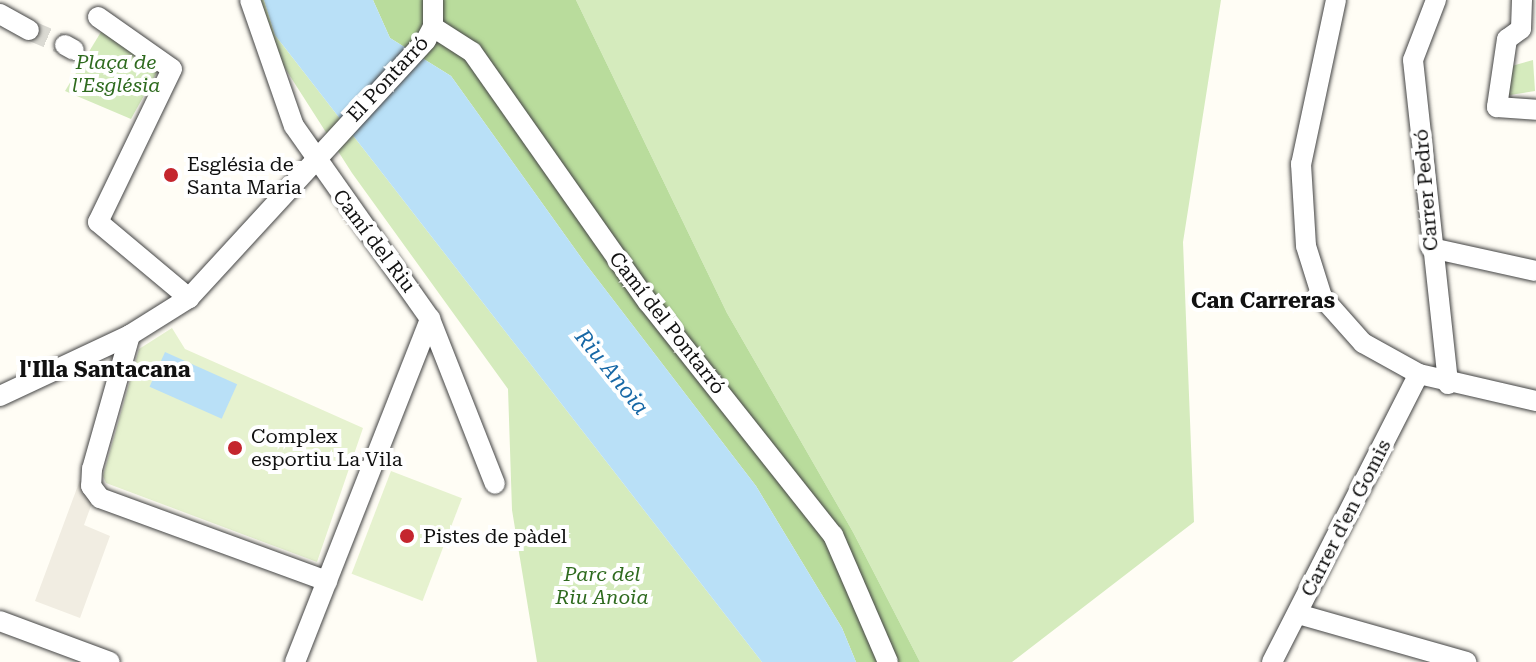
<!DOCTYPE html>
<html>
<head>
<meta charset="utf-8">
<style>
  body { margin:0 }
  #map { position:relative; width:1536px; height:662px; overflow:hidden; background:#fffdf5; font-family:"Roboto Serif",serif }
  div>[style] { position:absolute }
  .green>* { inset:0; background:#d5ebbd }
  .forest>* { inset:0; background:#b9dc9c }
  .pitch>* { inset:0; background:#e6f2cf; transform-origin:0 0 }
  .plaza>* { inset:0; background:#f1ede2 }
  .water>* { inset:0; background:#b9e0f7; transform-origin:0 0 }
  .minor-tunnel>* { height:20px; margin-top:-10px; transform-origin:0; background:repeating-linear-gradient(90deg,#dbdad3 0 20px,transparent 0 30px) }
  .roads { filter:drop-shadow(0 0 2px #444) drop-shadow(0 0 2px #444) }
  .minor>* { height:20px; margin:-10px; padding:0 10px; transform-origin:10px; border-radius:10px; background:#fff }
  .dots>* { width:22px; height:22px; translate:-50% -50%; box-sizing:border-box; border:4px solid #fff; border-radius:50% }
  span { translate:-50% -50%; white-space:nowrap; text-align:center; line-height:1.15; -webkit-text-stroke:8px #fff; paint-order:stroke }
  .park-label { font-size:20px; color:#2f6b1f; font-style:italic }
  .street-label { font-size:20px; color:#111 }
  .poi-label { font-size:20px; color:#111 }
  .left { translate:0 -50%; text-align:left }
  .neighbourhood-label { font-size:22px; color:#111; font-weight:700 }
  .water-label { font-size:22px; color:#1768a6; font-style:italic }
</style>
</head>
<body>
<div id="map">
  <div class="green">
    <i style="clip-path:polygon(258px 0,264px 0,275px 35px,762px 662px,537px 662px,512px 510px,508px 389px,352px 173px,281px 62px)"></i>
    <i style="clip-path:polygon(576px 0,1221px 0,1183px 242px,1194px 522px,1012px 662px,920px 662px,853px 532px,727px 313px)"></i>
    <i style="clip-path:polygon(104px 27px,161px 65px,131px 119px,65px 91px)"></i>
    <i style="clip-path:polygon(1533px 60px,1535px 91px,1504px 96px,1508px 67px)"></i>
  </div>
  <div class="forest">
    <i style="clip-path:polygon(373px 0,576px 0,727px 313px,853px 532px,920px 662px,856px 662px,842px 628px,756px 486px,585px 263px,451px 76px,390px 38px)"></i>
  </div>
  <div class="pitch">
    <i style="clip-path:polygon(172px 328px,185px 349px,363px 428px,317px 562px,106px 483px,103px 476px,139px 349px)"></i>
    <i style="left:391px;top:471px;width:76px;height:110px;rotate:21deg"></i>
  </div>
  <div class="plaza">
    <i style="clip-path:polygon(80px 480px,92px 503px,84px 525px,110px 536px,80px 618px,35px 601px)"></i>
  </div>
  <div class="water">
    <i style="clip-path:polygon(264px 0,373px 0,390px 38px,451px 76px,585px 263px,756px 486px,842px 628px,856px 662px,762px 662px,275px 35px)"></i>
    <i style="left:165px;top:352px;width:79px;height:38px;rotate:24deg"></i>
  </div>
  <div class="minor-tunnel">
    <i style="left:29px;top:30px;width:39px;rotate:23deg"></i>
  </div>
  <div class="roads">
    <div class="minor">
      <i style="left:250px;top:0;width:133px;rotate:70.8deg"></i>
      <i style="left:294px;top:126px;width:236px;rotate:54.8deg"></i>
      <i style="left:430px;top:319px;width:177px;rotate:68.5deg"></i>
      <i style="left:1336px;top:0;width:168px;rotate:102deg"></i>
      <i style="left:1301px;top:164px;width:82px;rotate:86.5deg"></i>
      <i style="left:1306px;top:246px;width:53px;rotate:72.6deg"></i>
      <i style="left:1322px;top:297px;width:62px;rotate:48.3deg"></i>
      <i style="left:1363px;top:343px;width:64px;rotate:29deg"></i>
      <i style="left:1419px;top:374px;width:120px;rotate:13deg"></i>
      <i style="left:1436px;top:0;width:64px;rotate:111deg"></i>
      <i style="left:1413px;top:60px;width:326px;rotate:83.8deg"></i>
      <i style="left:1522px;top:0;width:29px;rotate:92deg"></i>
      <i style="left:1521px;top:29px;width:17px;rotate:144deg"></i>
      <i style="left:1507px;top:39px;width:69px;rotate:98.4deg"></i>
      <i style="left:1497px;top:107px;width:39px;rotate:4deg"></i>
      <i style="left:0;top:14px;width:33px;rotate:29deg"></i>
      <i style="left:98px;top:17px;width:90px;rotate:35.1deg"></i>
      <i style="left:172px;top:69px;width:170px;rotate:115.8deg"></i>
      <i style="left:98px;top:222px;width:119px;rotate:39.9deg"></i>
      <i style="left:433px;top:27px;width:46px;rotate:32.7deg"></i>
      <i style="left:472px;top:52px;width:306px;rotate:54.9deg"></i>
      <i style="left:648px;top:302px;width:298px;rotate:51.6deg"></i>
      <i style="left:833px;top:535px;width:138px;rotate:66.6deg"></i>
      <i style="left:65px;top:45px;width:10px;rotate:29deg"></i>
      <i style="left:1431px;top:248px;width:107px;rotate:12.4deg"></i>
      <i style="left:130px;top:335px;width:139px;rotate:105.8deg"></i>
      <i style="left:92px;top:469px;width:17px;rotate:93deg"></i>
      <i style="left:91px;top:486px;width:15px;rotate:53deg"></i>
      <i style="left:100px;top:498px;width:242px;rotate:20.1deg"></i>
      <i style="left:0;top:396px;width:144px;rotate:-25.1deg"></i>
      <i style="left:130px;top:335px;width:70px;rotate:-32.1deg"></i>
      <i style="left:189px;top:298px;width:350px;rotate:-47.4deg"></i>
      <i style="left:426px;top:40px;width:15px;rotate:-62deg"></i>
      <i style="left:433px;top:27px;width:27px;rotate:-90deg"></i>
      <i style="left:1298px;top:614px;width:175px;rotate:15.9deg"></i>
      <i style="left:0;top:621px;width:117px;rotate:20.4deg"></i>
      <i style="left:295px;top:662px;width:369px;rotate:-68.5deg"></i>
      <i style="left:1272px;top:662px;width:323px;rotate:-63deg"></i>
    </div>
  </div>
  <div class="dots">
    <i style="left:171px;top:175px;background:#c4262e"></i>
    <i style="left:235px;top:448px;background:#c4262e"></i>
    <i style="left:407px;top:536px;background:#c4262e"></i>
  </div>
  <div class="park-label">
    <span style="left:116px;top:74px">Plaça de<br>l'Església</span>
    <span style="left:602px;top:586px">Parc del<br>Riu Anoia</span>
  </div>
  <div class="street-label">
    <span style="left:388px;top:79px;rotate:-47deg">El Pontarró</span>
    <span style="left:1426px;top:190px;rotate:-95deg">Carrer Pedró</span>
    <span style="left:374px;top:241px;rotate:53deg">Camí del Riu</span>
    <span style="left:667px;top:323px;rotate:52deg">Camí del Pontarró</span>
    <span style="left:1346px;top:518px;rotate:-63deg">Carrer d'en Gomis</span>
  </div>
  <div class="poi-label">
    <span class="left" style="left:187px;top:176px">Església de<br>Santa Maria</span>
    <span class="left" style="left:251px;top:448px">Complex<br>esportiu La Vila</span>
    <span class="left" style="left:423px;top:536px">Pistes de pàdel</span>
  </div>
  <div class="neighbourhood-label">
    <span style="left:1263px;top:301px">Can Carreras</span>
    <span style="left:105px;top:370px">l'Illa Santacana</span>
  </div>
  <div class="water-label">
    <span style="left:612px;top:372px;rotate:51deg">Riu Anoia</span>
  </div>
</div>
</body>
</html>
